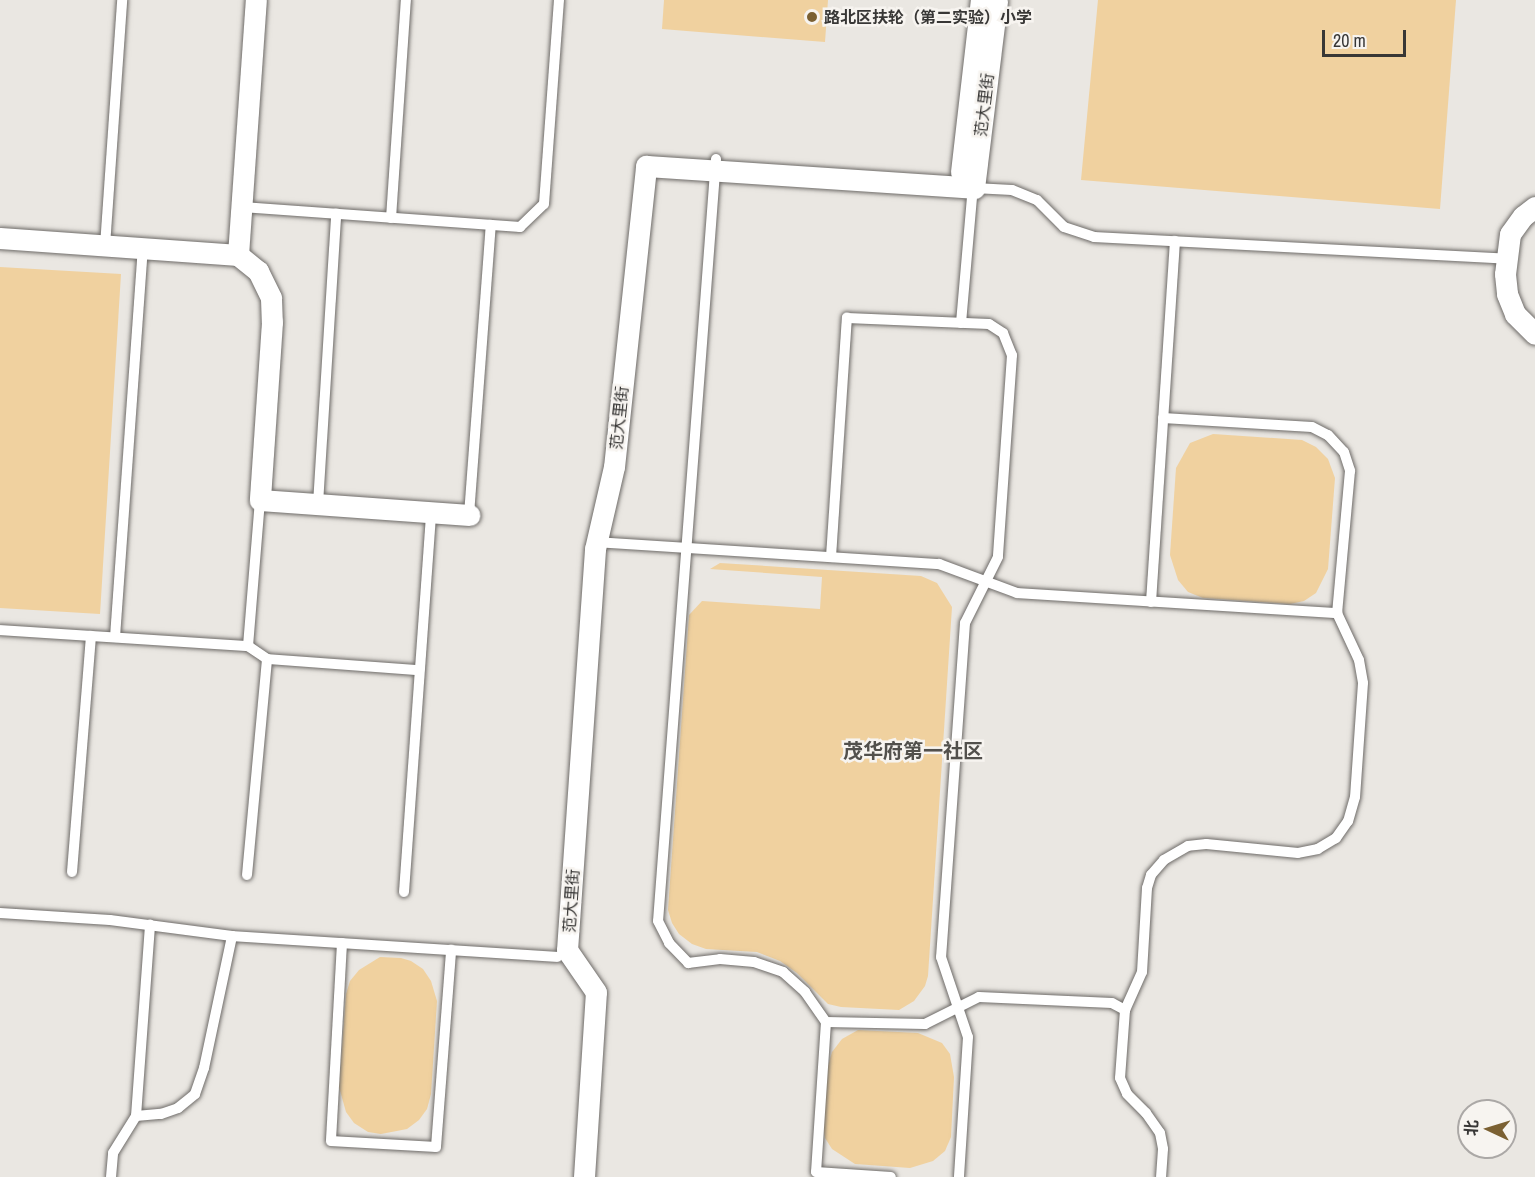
<!DOCTYPE html>
<html>
<head>
<meta charset="utf-8">
<style>
  body { margin:0 }
  #map { position:relative; width:1535px; height:1177px; overflow:hidden; background:#eae7e2; font-family:"Archivo Narrow","Noto Sans SC",sans-serif }
  div>[style] { position:absolute }
  .green>* { inset:0; background:#f0d19f }
  .roads { filter:drop-shadow(0 0 2px #6e6b68) drop-shadow(0 0 2px #6e6b68) }
  .lane>* { height:10px; margin:-5px; padding:0 5px; transform-origin:5px; border-radius:5px; background:#fff }
  .street>* { height:21px; margin:-10.5px; padding:0 10.5px; transform-origin:10.5px; border-radius:10.5px; background:#fff }
  .dots>* { width:16px; height:16px; translate:-50% -50%; box-sizing:border-box; border:3px solid #f7f4f0; border-radius:50% }
  span { translate:-50% -50%; white-space:nowrap; text-align:center; line-height:1.15; -webkit-text-stroke:5px #f7f4f0; paint-order:stroke }
  .poi-label { font-size:16px; color:#383736; font-weight:700 }
  .left { translate:0 -50%; text-align:left }
  .street-label { font-size:16px; color:#383736 }
  .quarter-label { font-size:20px; color:#52504c; font-weight:700 }
  .north { position:absolute; left:1457px; top:1099px; width:60px; height:60px; box-sizing:border-box; background:#f7f4f0; border:2px solid #aba8a6; border-radius:50%; rotate:274deg; font-size:16px; font-weight:700; line-height:24px; text-align:center; color:#383736 }
  .north::after { content:''; display:block; margin:auto; width:21px; height:27px; background:#7b6032; clip-path:polygon(50% 0,100% 100%,50% 72%,0 100%) }
  .scale { position:absolute; left:1322px; top:30px; width:84px; height:27px; box-sizing:border-box; border:3px solid #383736; border-top:0; padding-left:8px; font-size:18px; line-height:21px; white-space:nowrap; color:#383736; -webkit-text-stroke:4px #f7f4f0; paint-order:stroke }
</style>
</head>
<body>
<div id="map">
  <div class="green">
    <i style="clip-path:polygon(664px 0,828px 0,825px 42px,662px 29px)"></i>
    <i style="clip-path:polygon(1098px 0,1456px 0,1440px 209px,1081px 180px)"></i>
    <i style="clip-path:polygon(0 267px,121px 274px,100px 614px,0 608px)"></i>
    <i style="clip-path:polygon(1213px 434px,1302px 440px,1316px 447px,1328px 459px,1335px 478px,1328px 569px,1316px 593px,1304px 601px,1290px 604px,1203px 598px,1188px 592px,1178px 580px,1170px 555px,1176px 468px,1190px 443px)"></i>
    <i style="clip-path:polygon(720px 563px,921px 576px,937px 583px,952px 607px,928px 976px,925px 986px,914px 1001px,899px 1010px,841px 1007px,828px 1004px,797px 973px,780px 961px,757px 952px,706px 949px,692px 944px,679px 934px,672px 923px,668px 910px,689px 615px,702px 601px,820px 609px,822px 577px,710px 569px)"></i>
    <i style="clip-path:polygon(380px 957px,401px 958px,411px 961px,423px 969px,431px 981px,437px 1001px,431px 1094px,427px 1109px,419px 1120px,407px 1129px,381px 1134px,368px 1132px,354px 1123px,346px 1112px,339px 1087px,346px 994px,350px 981px,359px 970px)"></i>
    <i style="clip-path:polygon(858px 1030px,918px 1033px,942px 1043px,950px 1054px,954px 1077px,951px 1137px,945px 1151px,933px 1161px,910px 1168px,855px 1164px,832px 1149px,825px 1138px,823px 1127px,827px 1069px,832px 1052px,842px 1039px)"></i>
  </div>
  <div class="roads">
    <div class="lane">
      <i style="left:716px;top:159px;width:764px;rotate:94.35deg"></i>
      <i style="left:658px;top:921px;width:25px;rotate:63deg"></i>
      <i style="left:669px;top:943px;width:28px;rotate:46deg"></i>
      <i style="left:688px;top:963px;width:32px;rotate:-7deg"></i>
      <i style="left:720px;top:959px;width:34px;rotate:5deg"></i>
      <i style="left:754px;top:962px;width:31px;rotate:19deg"></i>
      <i style="left:783px;top:972px;width:30px;rotate:42deg"></i>
      <i style="left:805px;top:992px;width:37px;rotate:55deg"></i>
      <i style="left:826px;top:1022px;width:99px;rotate:1.2deg"></i>
      <i style="left:925px;top:1024px;width:60px;rotate:-26.6deg"></i>
      <i style="left:979px;top:997px;width:133px;rotate:2.6deg"></i>
      <i style="left:1112px;top:1003px;width:15px;rotate:28deg"></i>
      <i style="left:974px;top:188px;width:38px;rotate:3deg"></i>
      <i style="left:1012px;top:190px;width:27px;rotate:22deg"></i>
      <i style="left:1037px;top:200px;width:38px;rotate:45deg"></i>
      <i style="left:1064px;top:227px;width:32px;rotate:18deg"></i>
      <i style="left:1094px;top:237px;width:414px;rotate:3deg"></i>
      <i style="left:242px;top:207px;width:279px;rotate:4.1deg"></i>
      <i style="left:520px;top:227px;width:33px;rotate:-44deg"></i>
      <i style="left:544px;top:204px;width:205px;rotate:-85.8deg"></i>
      <i style="left:391px;top:218px;width:219px;rotate:-86.1deg"></i>
      <i style="left:105px;top:246px;width:247px;rotate:-86deg"></i>
      <i style="left:961px;top:323px;width:138px;rotate:-85deg"></i>
      <i style="left:1163px;top:418px;width:149px;rotate:3.5deg"></i>
      <i style="left:1312px;top:427px;width:18px;rotate:27deg"></i>
      <i style="left:1328px;top:435px;width:23px;rotate:47deg"></i>
      <i style="left:1344px;top:452px;width:20px;rotate:72deg"></i>
      <i style="left:1350px;top:471px;width:143px;rotate:95.2deg"></i>
      <i style="left:318px;top:504px;width:291px;rotate:-86.4deg"></i>
      <i style="left:469px;top:515px;width:291px;rotate:-85.7deg"></i>
      <i style="left:596px;top:542px;width:344px;rotate:3.7deg"></i>
      <i style="left:939px;top:564px;width:83px;rotate:20.4deg"></i>
      <i style="left:1017px;top:593px;width:321px;rotate:3.6deg"></i>
      <i style="left:1337px;top:613px;width:52px;rotate:64.9deg"></i>
      <i style="left:1359px;top:660px;width:23px;rotate:80deg"></i>
      <i style="left:1363px;top:683px;width:114px;rotate:94deg"></i>
      <i style="left:1355px;top:797px;width:25px;rotate:106deg"></i>
      <i style="left:1348px;top:821px;width:21px;rotate:125deg"></i>
      <i style="left:1336px;top:838px;width:21px;rotate:149deg"></i>
      <i style="left:1318px;top:849px;width:20px;rotate:169deg"></i>
      <i style="left:1298px;top:853px;width:92px;rotate:-174.4deg"></i>
      <i style="left:1206px;top:844px;width:18px;rotate:174deg"></i>
      <i style="left:1188px;top:846px;width:28px;rotate:150deg"></i>
      <i style="left:1164px;top:860px;width:20px;rotate:131deg"></i>
      <i style="left:1151px;top:875px;width:14px;rotate:107deg"></i>
      <i style="left:1147px;top:888px;width:84px;rotate:93.4deg"></i>
      <i style="left:1142px;top:972px;width:42px;rotate:114.1deg"></i>
      <i style="left:1125px;top:1010px;width:68px;rotate:94.2deg"></i>
      <i style="left:1120px;top:1078px;width:17px;rotate:66deg"></i>
      <i style="left:1127px;top:1094px;width:27px;rotate:45deg"></i>
      <i style="left:1146px;top:1113px;width:24px;rotate:55deg"></i>
      <i style="left:1160px;top:1133px;width:16px;rotate:79deg"></i>
      <i style="left:1163px;top:1149px;width:28px;rotate:94deg"></i>
      <i style="left:831px;top:557px;width:240px;rotate:-86.2deg"></i>
      <i style="left:847px;top:318px;width:142px;rotate:2.4deg"></i>
      <i style="left:989px;top:324px;width:17px;rotate:33deg"></i>
      <i style="left:1003px;top:333px;width:24px;rotate:68deg"></i>
      <i style="left:1012px;top:355px;width:202px;rotate:94deg"></i>
      <i style="left:998px;top:557px;width:74px;rotate:116.6deg"></i>
      <i style="left:965px;top:623px;width:335px;rotate:94.1deg"></i>
      <i style="left:941px;top:957px;width:84px;rotate:71.4deg"></i>
      <i style="left:968px;top:1037px;width:140px;rotate:93.7deg"></i>
      <i style="left:1151px;top:602px;width:362px;rotate:-86.2deg"></i>
      <i style="left:0;top:630px;width:249px;rotate:3.7deg"></i>
      <i style="left:248px;top:646px;width:146px;rotate:-85.3deg"></i>
      <i style="left:115px;top:637px;width:390px;rotate:-85.9deg"></i>
      <i style="left:248px;top:646px;width:23px;rotate:34deg"></i>
      <i style="left:267px;top:659px;width:151px;rotate:4.2deg"></i>
      <i style="left:72px;top:872px;width:237px;rotate:-85.4deg"></i>
      <i style="left:247px;top:875px;width:217px;rotate:-84.7deg"></i>
      <i style="left:404px;top:892px;width:381px;rotate:-85.9deg"></i>
      <i style="left:0;top:913px;width:110px;rotate:3.6deg"></i>
      <i style="left:110px;top:920px;width:123px;rotate:7.5deg"></i>
      <i style="left:232px;top:936px;width:326px;rotate:3.7deg"></i>
      <i style="left:342px;top:943px;width:198px;rotate:93.2deg"></i>
      <i style="left:331px;top:1141px;width:105px;rotate:3.3deg"></i>
      <i style="left:436px;top:1147px;width:198px;rotate:-85.6deg"></i>
      <i style="left:826px;top:1022px;width:150px;rotate:93.8deg"></i>
      <i style="left:816px;top:1172px;width:75px;rotate:3.8deg"></i>
      <i style="left:136px;top:1116px;width:25px;rotate:-5deg"></i>
      <i style="left:161px;top:1114px;width:18px;rotate:-19deg"></i>
      <i style="left:178px;top:1108px;width:22px;rotate:-39deg"></i>
      <i style="left:195px;top:1094px;width:28px;rotate:-71deg"></i>
      <i style="left:204px;top:1068px;width:135px;rotate:-78deg"></i>
      <i style="left:111px;top:1177px;width:24px;rotate:-85deg"></i>
      <i style="left:113px;top:1153px;width:44px;rotate:-58.1deg"></i>
      <i style="left:136px;top:1116px;width:192px;rotate:-85.8deg"></i>
    </div>
    <div class="street">
      <i style="left:961px;top:172px;width:173px;rotate:-83.4deg"></i>
      <i style="left:1535px;top:207px;width:15px;rotate:143deg"></i>
      <i style="left:1523px;top:216px;width:22px;rotate:126deg"></i>
      <i style="left:1510px;top:234px;width:40px;rotate:97.1deg"></i>
      <i style="left:1505px;top:274px;width:20px;rotate:84deg"></i>
      <i style="left:1507px;top:294px;width:22px;rotate:68deg"></i>
      <i style="left:1515px;top:314px;width:28px;rotate:45deg"></i>
      <i style="left:0;top:238px;width:239px;rotate:4.1deg"></i>
      <i style="left:238px;top:255px;width:26px;rotate:39deg"></i>
      <i style="left:258px;top:271px;width:30px;rotate:64deg"></i>
      <i style="left:271px;top:298px;width:24px;rotate:88deg"></i>
      <i style="left:272px;top:322px;width:178px;rotate:93.9deg"></i>
      <i style="left:260px;top:500px;width:210px;rotate:4.1deg"></i>
      <i style="left:238px;top:255px;width:256px;rotate:-86deg"></i>
      <i style="left:584px;top:1177px;width:185px;rotate:-86.3deg"></i>
      <i style="left:596px;top:992px;width:51px;rotate:-124.6deg"></i>
      <i style="left:567px;top:950px;width:402px;rotate:-86deg"></i>
      <i style="left:595px;top:549px;width:84px;rotate:-77deg"></i>
      <i style="left:614px;top:467px;width:303px;rotate:-83.9deg"></i>
      <i style="left:646px;top:166px;width:329px;rotate:3.8deg"></i>
      <i style="left:974px;top:188px;width:189px;rotate:-83deg"></i>
    </div>
  </div>
  <div class="dots">
    <i style="left:812px;top:17px;background:#7b6032"></i>
  </div>
  <div class="poi-label">
    <span class="left" style="left:824px;top:17px">路北区扶轮（第二实验）小学</span>
  </div>
  <div class="street-label">
    <span style="left:984px;top:105px;rotate:-83deg">范大里街</span>
    <span style="left:619px;top:418px;rotate:-84deg">范大里街</span>
    <span style="left:571px;top:901px;rotate:-86deg">范大里街</span>
  </div>
  <div class="quarter-label">
    <span style="left:913px;top:750px">茂华府第一社区</span>
  </div>
  <div class="north">北</div>
  <div class="scale">20 m</div>
</div>
</body>
</html>
